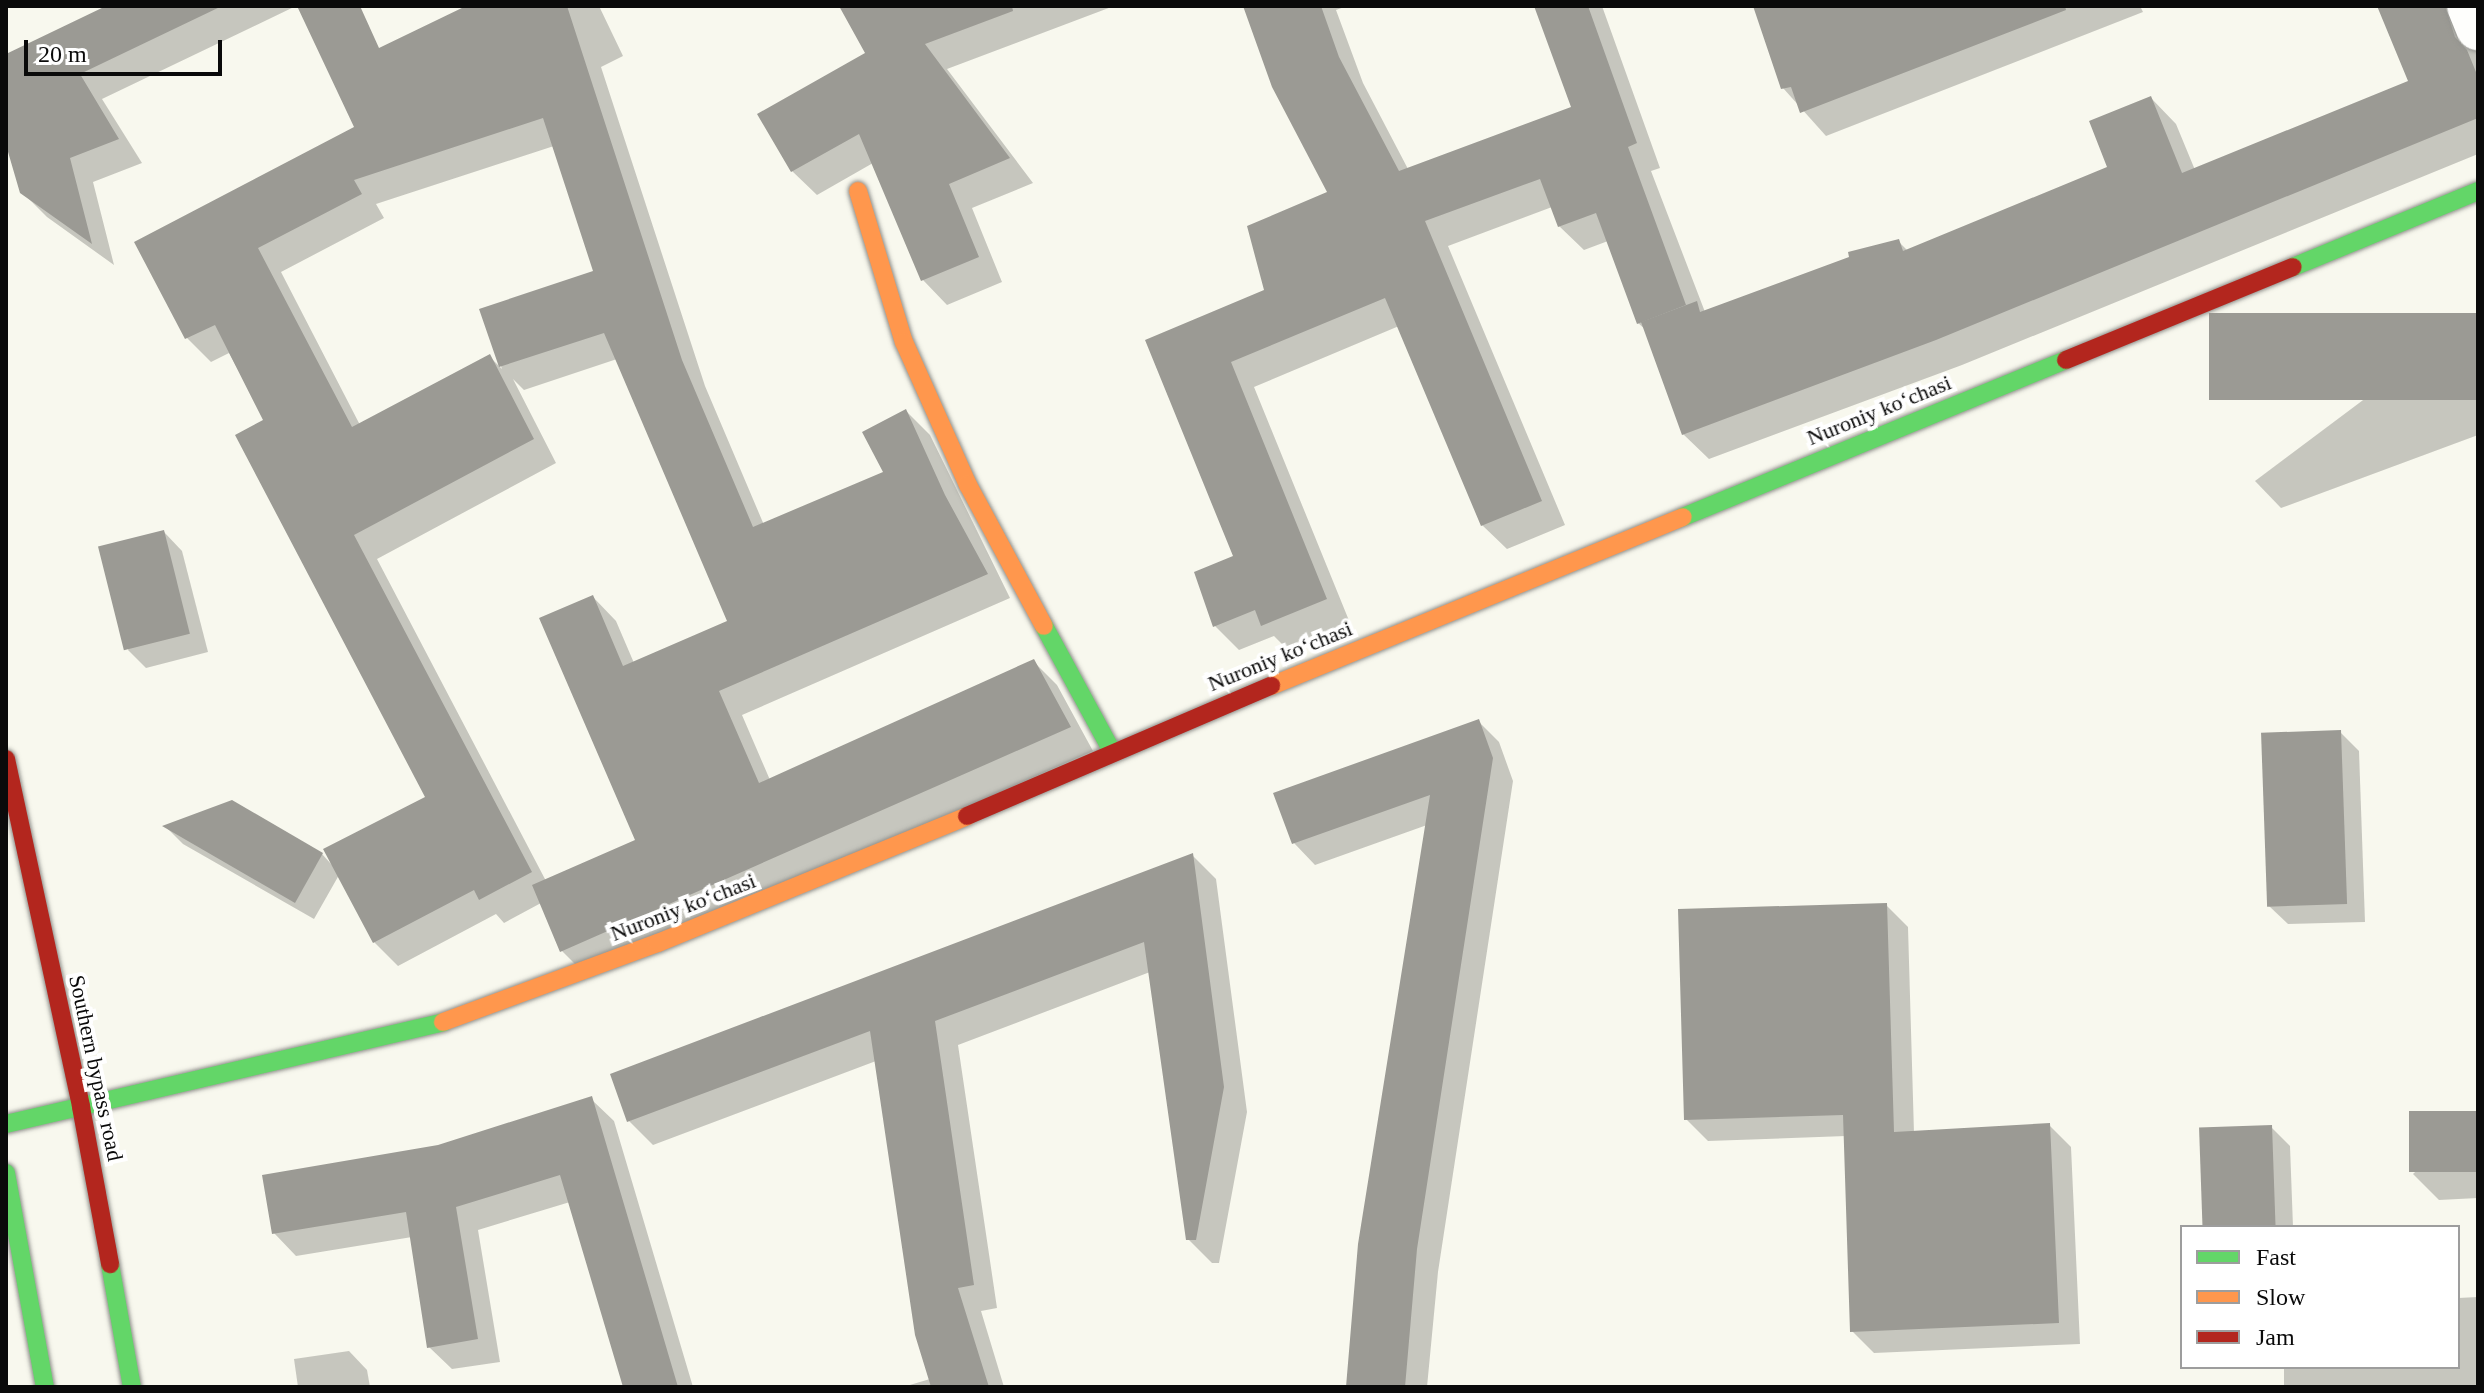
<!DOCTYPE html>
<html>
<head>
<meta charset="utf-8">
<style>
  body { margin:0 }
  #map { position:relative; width:2484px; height:1393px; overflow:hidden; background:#f8f8ee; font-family:"Times New Roman",serif }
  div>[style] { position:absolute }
  .shadow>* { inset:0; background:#0003 }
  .building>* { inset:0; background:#9b9a94; transform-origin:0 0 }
  .roads { filter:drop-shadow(0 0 2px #91918d) drop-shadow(0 0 2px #91918d) }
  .street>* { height:44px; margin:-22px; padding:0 22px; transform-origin:22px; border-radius:22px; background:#fefefc }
  .fast>* { height:18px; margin:-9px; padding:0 9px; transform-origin:9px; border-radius:9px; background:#63d668 }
  .slow>* { height:18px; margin:-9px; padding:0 9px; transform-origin:9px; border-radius:9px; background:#ff974d }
  .jam>* { height:18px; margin:-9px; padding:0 9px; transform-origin:9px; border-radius:9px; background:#b3261e }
  span { translate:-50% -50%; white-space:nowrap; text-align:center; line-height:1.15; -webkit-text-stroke:8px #fff; paint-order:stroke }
  .street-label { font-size:22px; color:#0a0a0a }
  .frame { position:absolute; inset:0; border:8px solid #0a0a0a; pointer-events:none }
  .legend { position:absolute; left:2180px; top:1225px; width:280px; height:144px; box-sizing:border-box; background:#fff; border:2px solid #9d9d9d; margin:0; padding:10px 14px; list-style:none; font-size:24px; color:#0a0a0a }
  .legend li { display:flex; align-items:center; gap:16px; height:40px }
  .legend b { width:40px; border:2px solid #9d9d9d }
  .scale { position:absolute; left:24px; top:40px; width:198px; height:36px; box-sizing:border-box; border:4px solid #0a0a0a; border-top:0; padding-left:10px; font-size:24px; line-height:28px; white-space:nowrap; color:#0a0a0a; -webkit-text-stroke:6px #fff; paint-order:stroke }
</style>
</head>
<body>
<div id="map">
  <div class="shadow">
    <i style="clip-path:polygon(110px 6px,296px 6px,102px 99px,142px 163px,93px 182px,114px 265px,47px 217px,22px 192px,6px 138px,6px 56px)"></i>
    <i style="clip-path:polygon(evenodd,471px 6px,599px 6px,623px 56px,601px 67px,705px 386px,764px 525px,886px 473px,906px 411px,930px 435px,1010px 598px,742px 715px,770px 780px,1033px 661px,1057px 685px,1093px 751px,586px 975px,562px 951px,541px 903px,504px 923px,496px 914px,398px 966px,374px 942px,339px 875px,314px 919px,183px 844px,166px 827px,322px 854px,332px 865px,427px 798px,266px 421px,229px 353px,211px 362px,187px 338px,137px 242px,357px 128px,471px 6px,554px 146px,596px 273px,482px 310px,502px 369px,490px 357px,360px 425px,281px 272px,384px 218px,376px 204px,554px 146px,471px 6px,617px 359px,730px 622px,634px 663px,616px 621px,593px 597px,637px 841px,546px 881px,377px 559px,556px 463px,513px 379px,524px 390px,617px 359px)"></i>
    <i style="clip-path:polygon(841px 6px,1114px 6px,947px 69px,1033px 183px,972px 208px,1002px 282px,947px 305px,923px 280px,873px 163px,817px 195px,792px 171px,868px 53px)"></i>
    <i style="clip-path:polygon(1245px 6px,1347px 6px,1336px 10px,1363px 83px,1408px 169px,1573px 108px,1537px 6px,1602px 6px,1660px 168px,1651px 171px,1705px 312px,1898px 241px,1908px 251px,2110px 168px,2151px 98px,2176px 124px,2195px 170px,2410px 82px,2380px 6px,2478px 6px,2470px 43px,2478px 54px,2478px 154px,1962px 365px,1709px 459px,1683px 434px,1646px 330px,1638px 323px,1608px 241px,1584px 250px,1559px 226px,1552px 207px,1448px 246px,1565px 525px,1507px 549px,1482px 525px,1399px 326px,1254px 387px,1350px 623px,1287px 649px,1274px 636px,1239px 650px,1215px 626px,1235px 557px,1148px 341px,1266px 291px,1330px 193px)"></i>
    <i style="clip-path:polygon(1755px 6px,2140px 6px,2143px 12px,1826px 136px,1783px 88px)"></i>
    <i style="clip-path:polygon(2478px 314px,2478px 435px,2281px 508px,2255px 481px)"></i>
    <i style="clip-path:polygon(164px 532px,182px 551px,208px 652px,146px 668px,128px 650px)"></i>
    <i style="clip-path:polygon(1478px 721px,1499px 742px,1513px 781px,1438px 1272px,1427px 1387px,1348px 1387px,1427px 825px,1315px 865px,1294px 843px)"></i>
    <i style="clip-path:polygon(2340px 732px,2359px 751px,2365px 922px,2288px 924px,2269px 906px)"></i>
    <i style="clip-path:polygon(1193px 856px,1216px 879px,1247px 1112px,1219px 1263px,1212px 1263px,1188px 1239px,1150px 972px,958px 1045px,997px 1308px,981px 1311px,1004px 1387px,903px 1387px,930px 1379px,876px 1061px,653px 1145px,629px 1121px)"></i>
    <i style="clip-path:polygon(1886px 905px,1908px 927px,1914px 1133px,2049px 1125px,2071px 1147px,2080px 1344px,1874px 1353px,1852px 1331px,1846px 1136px,1708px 1141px,1686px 1119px)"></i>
    <i style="clip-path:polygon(591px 1099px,614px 1121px,693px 1387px,625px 1387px,570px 1202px,478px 1230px,500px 1362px,452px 1369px,429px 1347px,412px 1237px,296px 1256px,274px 1233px,439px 1147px)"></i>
    <i style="clip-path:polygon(2478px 1113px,2478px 1198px,2439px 1200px,2413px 1174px)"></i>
    <i style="clip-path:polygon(2271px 1127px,2290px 1146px,2293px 1227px,2205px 1227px)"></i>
    <i style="clip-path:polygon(2478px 1297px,2478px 1386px,2284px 1387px,2284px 1367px,2458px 1367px,2458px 1298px)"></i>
    <i style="clip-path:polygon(349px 1351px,367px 1370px,370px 1387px,298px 1387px,294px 1359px)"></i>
  </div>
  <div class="building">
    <i style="clip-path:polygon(106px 6px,222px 6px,80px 74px,119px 139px,70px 158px,92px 244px,20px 193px,6px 145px,6px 54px)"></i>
    <i style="clip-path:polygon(297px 6px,360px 6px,379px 48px,466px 6px,567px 6px,682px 360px,753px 527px,883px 472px,862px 432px,906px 409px,945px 495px,988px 574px,719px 691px,759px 783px,1034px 659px,1071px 727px,560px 952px,532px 885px,635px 840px,539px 618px,593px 595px,623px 666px,727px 621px,604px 333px,499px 367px,479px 309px,593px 271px,543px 118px,354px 180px,362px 194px,258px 248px,352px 427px,490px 354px,534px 439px,354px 535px,532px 872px,479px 900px,474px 890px,373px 943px,323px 849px,425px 797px,235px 435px,263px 420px,215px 325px,185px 339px,134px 242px,354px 127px)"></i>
    <i style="clip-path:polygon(839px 6px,1012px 6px,1013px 11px,925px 44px,1010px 158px,949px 184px,979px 257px,921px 281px,859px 134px,791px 172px,757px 114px,865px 53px)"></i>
    <i style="clip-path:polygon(1243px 6px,1321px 6px,1339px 57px,1399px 171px,1571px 107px,1534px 6px,1588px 6px,1637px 143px,1628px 147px,1686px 305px,1637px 324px,1596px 213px,1558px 227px,1540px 179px,1425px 221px,1542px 501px,1481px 526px,1385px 298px,1231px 362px,1327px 599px,1261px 626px,1255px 610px,1213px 627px,1194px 572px,1233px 556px,1145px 340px,1264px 290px,1247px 226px,1327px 192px,1272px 87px)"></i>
    <i style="clip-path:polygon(1753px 6px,2065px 6px,2066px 10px,1800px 113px,1791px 87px,1781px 89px)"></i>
    <i style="clip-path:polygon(2377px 6px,2445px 6px,2455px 37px,2467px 50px,2478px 77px,2478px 118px,1936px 340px,1682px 435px,1641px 322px,1697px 301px,1700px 312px,1849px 257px,1848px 252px,1899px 239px,1903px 251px,2107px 167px,2089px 121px,2151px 96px,2182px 173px,2408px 81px)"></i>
    <i style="left:2478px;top:313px;width:87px;height:269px;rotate:90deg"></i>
    <i style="left:164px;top:530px;width:107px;height:68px;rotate:76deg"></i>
    <i style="clip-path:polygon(1479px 719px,1493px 758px,1417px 1249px,1405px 1387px,1346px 1387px,1358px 1244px,1430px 795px,1292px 844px,1273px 793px)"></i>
    <i style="left:2341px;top:730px;width:174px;height:80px;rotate:88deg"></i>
    <i style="clip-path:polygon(232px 800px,323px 853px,295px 903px,162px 826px)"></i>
    <i style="clip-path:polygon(1193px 853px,1224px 1087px,1196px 1240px,1186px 1240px,1144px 942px,935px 1021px,974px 1285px,958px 1288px,989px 1387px,931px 1387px,915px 1335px,870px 1031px,627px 1122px,610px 1074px)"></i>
    <i style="clip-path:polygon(1887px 903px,1894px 1132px,2050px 1123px,2059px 1323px,1850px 1332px,1843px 1115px,1684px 1120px,1678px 909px)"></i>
    <i style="clip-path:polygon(592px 1096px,678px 1387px,623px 1387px,560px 1175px,456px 1207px,478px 1339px,427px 1348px,406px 1212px,272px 1234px,262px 1175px,438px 1145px)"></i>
    <i style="left:2478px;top:1111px;width:61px;height:69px;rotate:90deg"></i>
    <i style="left:2272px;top:1125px;width:102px;height:73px;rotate:88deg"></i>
  </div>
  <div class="roads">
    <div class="street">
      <i style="left:2469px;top:6px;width:24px;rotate:68deg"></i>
    </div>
    <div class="fast">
      <i style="left:2293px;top:267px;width:200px;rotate:-22.3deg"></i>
      <i style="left:1683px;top:517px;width:414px;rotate:-22.3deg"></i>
      <i style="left:1044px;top:626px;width:142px;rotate:61.5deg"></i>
      <i style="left:6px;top:1124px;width:449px;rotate:-13.1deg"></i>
      <i style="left:6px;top:1173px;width:218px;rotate:79.7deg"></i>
      <i style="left:110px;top:1264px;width:125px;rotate:79.9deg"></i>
    </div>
    <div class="slow">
      <i style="left:858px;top:191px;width:158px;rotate:73.1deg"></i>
      <i style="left:904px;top:342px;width:157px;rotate:65.9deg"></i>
      <i style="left:968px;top:485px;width:160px;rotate:61.7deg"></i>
      <i style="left:1271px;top:686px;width:445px;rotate:-22.3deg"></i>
      <i style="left:443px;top:1022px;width:229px;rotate:-20.2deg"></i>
      <i style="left:658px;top:943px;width:334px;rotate:-22.3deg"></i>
    </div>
    <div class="jam">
      <i style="left:2066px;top:360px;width:245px;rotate:-22.3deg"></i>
      <i style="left:6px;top:759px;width:356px;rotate:77.8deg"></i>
      <i style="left:81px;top:1107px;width:160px;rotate:79.5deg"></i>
      <i style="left:967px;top:816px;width:331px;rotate:-23.2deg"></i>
    </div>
  </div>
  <div class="street-label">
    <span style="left:1879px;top:410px;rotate:-22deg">Nuroniy koʻchasi</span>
    <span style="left:1280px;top:656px;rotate:-22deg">Nuroniy koʻchasi</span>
    <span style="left:683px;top:907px;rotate:-21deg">Nuroniy koʻchasi</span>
    <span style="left:96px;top:1068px;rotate:78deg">Southern bypass road</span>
  </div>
  <div class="frame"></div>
  <ul class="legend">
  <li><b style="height:10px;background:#63d668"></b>Fast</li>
  <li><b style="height:10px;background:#ff974d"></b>Slow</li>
  <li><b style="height:10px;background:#b3261e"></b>Jam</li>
  </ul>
  <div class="scale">20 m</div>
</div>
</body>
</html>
